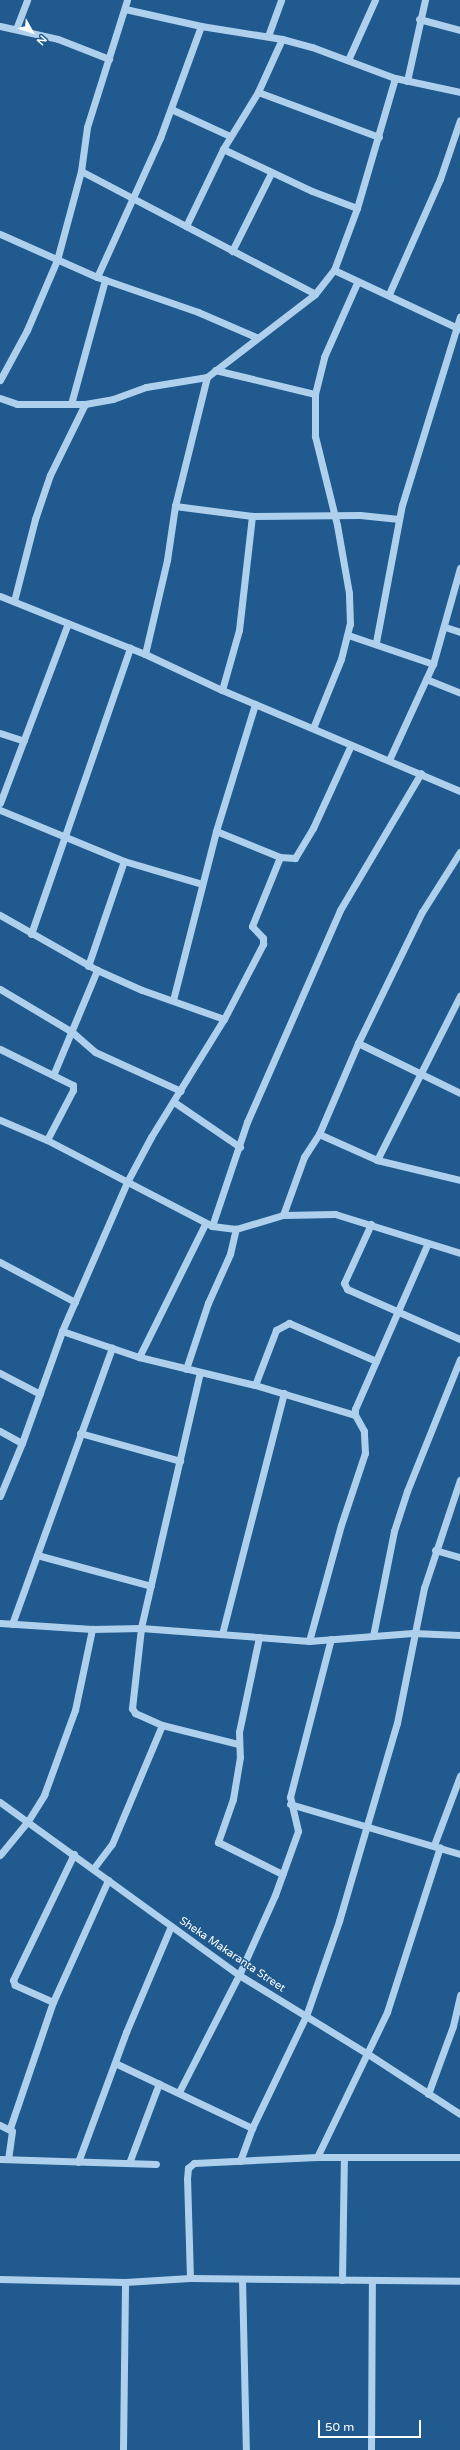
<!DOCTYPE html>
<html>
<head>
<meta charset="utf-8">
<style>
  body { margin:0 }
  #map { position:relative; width:460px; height:2450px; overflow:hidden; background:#205a8e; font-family:"Varela Round",sans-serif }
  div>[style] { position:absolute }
  .minor>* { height:7px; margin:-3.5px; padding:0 3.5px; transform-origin:3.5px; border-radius:3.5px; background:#afd0ec }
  span { translate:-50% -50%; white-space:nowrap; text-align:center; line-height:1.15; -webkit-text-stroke:3px #205a8e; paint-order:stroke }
  .street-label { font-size:11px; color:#fff }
  .north { position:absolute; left:12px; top:12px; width:40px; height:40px; -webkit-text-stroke:3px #205a8e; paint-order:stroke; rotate:130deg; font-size:11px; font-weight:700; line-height:16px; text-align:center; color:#fff }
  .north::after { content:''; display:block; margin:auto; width:14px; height:18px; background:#fff; clip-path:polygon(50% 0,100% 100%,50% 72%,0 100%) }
  .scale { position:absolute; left:318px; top:2420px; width:103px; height:18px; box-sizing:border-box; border:2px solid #fff; border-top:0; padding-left:5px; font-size:12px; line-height:14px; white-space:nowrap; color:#fff; -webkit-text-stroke:3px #205a8e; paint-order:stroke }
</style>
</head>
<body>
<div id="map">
  <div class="minor">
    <i style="left:125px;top:9px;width:78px;rotate:12.6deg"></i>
    <i style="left:201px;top:26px;width:82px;rotate:9.1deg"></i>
    <i style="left:282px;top:39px;width:31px;rotate:15deg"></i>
    <i style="left:312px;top:47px;width:89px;rotate:20.5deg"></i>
    <i style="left:395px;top:78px;width:66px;rotate:12.2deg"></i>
    <i style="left:419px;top:19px;width:42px;rotate:15deg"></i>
    <i style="left:0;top:26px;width:59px;rotate:12.6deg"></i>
    <i style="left:58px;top:39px;width:55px;rotate:21.4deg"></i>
    <i style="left:16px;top:29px;width:31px;rotate:-69deg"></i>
    <i style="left:268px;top:36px;width:38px;rotate:-70deg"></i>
    <i style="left:282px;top:39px;width:58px;rotate:114.4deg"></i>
    <i style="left:258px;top:92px;width:129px;rotate:20.4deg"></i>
    <i style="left:348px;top:60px;width:66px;rotate:-65.8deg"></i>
    <i style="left:407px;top:81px;width:83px;rotate:-77.5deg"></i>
    <i style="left:171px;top:109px;width:65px;rotate:24.6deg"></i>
    <i style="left:223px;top:149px;width:98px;rotate:25.3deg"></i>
    <i style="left:312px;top:191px;width:48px;rotate:20.7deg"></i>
    <i style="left:81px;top:171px;width:264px;rotate:27.7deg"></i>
    <i style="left:186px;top:226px;width:85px;rotate:-64.3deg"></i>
    <i style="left:223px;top:149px;width:67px;rotate:-58.4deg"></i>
    <i style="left:0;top:234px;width:106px;rotate:23.9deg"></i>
    <i style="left:97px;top:277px;width:107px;rotate:19.1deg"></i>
    <i style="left:198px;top:312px;width:63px;rotate:23.3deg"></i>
    <i style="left:232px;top:251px;width:87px;rotate:-63.4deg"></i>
    <i style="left:334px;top:270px;width:139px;rotate:25.1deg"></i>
    <i style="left:97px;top:277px;width:153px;rotate:-65.6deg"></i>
    <i style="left:160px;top:138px;width:119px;rotate:-69.9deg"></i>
    <i style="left:389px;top:294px;width:126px;rotate:-66.1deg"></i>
    <i style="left:440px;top:179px;width:62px;rotate:-71.3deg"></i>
    <i style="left:215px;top:370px;width:103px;rotate:13.5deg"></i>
    <i style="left:0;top:380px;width:57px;rotate:-61.6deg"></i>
    <i style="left:27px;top:330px;width:76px;rotate:-66.8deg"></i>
    <i style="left:57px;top:260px;width:92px;rotate:-74.9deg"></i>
    <i style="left:81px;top:171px;width:44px;rotate:-82.2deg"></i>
    <i style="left:87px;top:127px;width:133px;rotate:-72.5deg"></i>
    <i style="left:0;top:398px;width:18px;rotate:19deg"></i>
    <i style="left:17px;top:404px;width:68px"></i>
    <i style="left:85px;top:404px;width:28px;rotate:-10deg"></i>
    <i style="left:113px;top:399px;width:35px;rotate:-20deg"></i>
    <i style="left:146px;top:387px;width:62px;rotate:-9.3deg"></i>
    <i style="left:207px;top:377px;width:136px;rotate:-37.5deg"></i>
    <i style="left:315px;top:294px;width:31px;rotate:-52deg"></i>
    <i style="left:334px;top:270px;width:66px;rotate:-69.6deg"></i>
    <i style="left:357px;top:208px;width:135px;rotate:-73.7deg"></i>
    <i style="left:71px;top:404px;width:129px;rotate:-74.7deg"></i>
    <i style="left:175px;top:506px;width:78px;rotate:7.4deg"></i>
    <i style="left:252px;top:516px;width:108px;rotate:-0.5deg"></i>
    <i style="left:360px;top:515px;width:39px;rotate:6deg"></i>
    <i style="left:0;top:596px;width:156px;rotate:21.8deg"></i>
    <i style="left:145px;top:654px;width:85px;rotate:25.1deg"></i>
    <i style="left:222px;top:690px;width:259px;rotate:23deg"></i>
    <i style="left:14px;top:601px;width:85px;rotate:-75.6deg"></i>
    <i style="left:35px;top:519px;width:46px;rotate:-71.2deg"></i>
    <i style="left:50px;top:475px;width:79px;rotate:-63.8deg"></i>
    <i style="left:445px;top:627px;width:16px;rotate:18deg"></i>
    <i style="left:348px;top:635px;width:90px;rotate:18.8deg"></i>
    <i style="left:376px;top:642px;width:139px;rotate:-79.3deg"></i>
    <i style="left:402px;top:505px;width:197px;rotate:-72.9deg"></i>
    <i style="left:145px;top:654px;width:97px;rotate:-76.8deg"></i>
    <i style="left:167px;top:560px;width:55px;rotate:-81.6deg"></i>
    <i style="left:175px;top:506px;width:133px;rotate:-76.1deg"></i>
    <i style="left:426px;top:679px;width:37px;rotate:22deg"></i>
    <i style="left:222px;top:690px;width:62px;rotate:-74.2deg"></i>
    <i style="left:239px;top:630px;width:115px;rotate:-83.5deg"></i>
    <i style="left:313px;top:728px;width:74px;rotate:-67.9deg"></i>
    <i style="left:341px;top:659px;width:36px;rotate:-76deg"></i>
    <i style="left:350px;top:624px;width:31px;rotate:-92deg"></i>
    <i style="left:349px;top:593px;width:69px;rotate:-100deg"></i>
    <i style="left:337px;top:525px;width:92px;rotate:-103.9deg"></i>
    <i style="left:315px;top:436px;width:42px;rotate:-90deg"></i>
    <i style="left:315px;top:394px;width:38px;rotate:-76deg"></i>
    <i style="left:324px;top:357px;width:81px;rotate:-66deg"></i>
    <i style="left:0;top:733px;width:25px;rotate:18deg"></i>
    <i style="left:389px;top:760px;width:106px;rotate:-65.4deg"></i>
    <i style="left:433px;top:664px;width:100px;rotate:-74.3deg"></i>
    <i style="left:0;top:803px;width:192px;rotate:-69.3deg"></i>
    <i style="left:0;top:810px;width:134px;rotate:22.4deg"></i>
    <i style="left:124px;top:861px;width:81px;rotate:16.4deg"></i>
    <i style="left:216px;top:831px;width:69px;rotate:22.1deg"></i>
    <i style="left:280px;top:857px;width:15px;rotate:4deg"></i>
    <i style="left:295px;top:858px;width:35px;rotate:-59deg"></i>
    <i style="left:313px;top:828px;width:91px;rotate:-65.4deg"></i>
    <i style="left:0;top:915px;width:112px;rotate:29.6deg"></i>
    <i style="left:97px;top:970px;width:49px;rotate:24deg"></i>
    <i style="left:142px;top:990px;width:87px;rotate:19.5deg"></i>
    <i style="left:31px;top:934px;width:303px;rotate:-70.9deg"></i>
    <i style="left:88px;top:966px;width:111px;rotate:-71.1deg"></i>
    <i style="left:0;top:989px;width:84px;rotate:30.8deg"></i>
    <i style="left:72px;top:1032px;width:30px;rotate:41deg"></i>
    <i style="left:95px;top:1052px;width:94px;rotate:24.4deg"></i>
    <i style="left:173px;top:1000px;width:174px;rotate:-75.7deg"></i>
    <i style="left:216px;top:831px;width:133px;rotate:-72.9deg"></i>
    <i style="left:358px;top:1043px;width:114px;rotate:26.1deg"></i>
    <i style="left:0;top:1049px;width:81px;rotate:26.3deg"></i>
    <i style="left:73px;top:1085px;width:5px;rotate:90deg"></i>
    <i style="left:73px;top:1090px;width:56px;rotate:117.5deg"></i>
    <i style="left:54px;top:1073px;width:112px;rotate:-67.3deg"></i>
    <i style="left:174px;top:1102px;width:80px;rotate:34.3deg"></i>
    <i style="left:0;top:1120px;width:51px;rotate:23.1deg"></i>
    <i style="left:47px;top:1140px;width:186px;rotate:27.5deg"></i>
    <i style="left:212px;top:1226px;width:24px;rotate:7deg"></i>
    <i style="left:236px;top:1229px;width:49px;rotate:-16.6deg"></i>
    <i style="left:283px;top:1215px;width:52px;rotate:-1.1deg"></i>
    <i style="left:335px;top:1214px;width:131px;rotate:17.3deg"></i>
    <i style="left:319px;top:1134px;width:64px;rotate:24.1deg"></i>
    <i style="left:377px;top:1160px;width:85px;rotate:13.5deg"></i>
    <i style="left:377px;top:1160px;width:184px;rotate:-63.2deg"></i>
    <i style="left:283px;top:1215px;width:62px;rotate:-70.1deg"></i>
    <i style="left:304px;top:1157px;width:27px;rotate:-57deg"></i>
    <i style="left:319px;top:1134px;width:99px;rotate:-66.8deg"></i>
    <i style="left:358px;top:1043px;width:146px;rotate:-64deg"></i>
    <i style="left:422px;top:912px;width:71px;rotate:-57.7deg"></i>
    <i style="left:371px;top:1224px;width:65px;rotate:114.6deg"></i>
    <i style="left:344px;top:1283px;width:7px;rotate:63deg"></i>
    <i style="left:347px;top:1289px;width:124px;rotate:23.9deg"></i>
    <i style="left:212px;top:1226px;width:110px;rotate:-71.4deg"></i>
    <i style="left:247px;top:1122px;width:232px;rotate:-66.3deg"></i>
    <i style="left:340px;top:910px;width:159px;rotate:-59.4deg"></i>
    <i style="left:0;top:1262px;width:85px;rotate:28.1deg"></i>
    <i style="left:62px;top:1331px;width:81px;rotate:18.7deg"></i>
    <i style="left:139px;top:1357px;width:119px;rotate:13.6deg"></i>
    <i style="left:255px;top:1385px;width:104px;rotate:16.7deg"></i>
    <i style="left:139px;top:1357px;width:148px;rotate:-63.6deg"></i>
    <i style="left:186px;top:1369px;width:70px;rotate:-71.6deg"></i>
    <i style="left:208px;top:1303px;width:54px;rotate:-65.8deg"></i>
    <i style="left:230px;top:1254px;width:26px;rotate:-77deg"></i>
    <i style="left:200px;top:1372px;width:263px;rotate:103deg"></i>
    <i style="left:141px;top:1628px;width:81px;rotate:96.4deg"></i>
    <i style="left:132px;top:1708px;width:6px;rotate:59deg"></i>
    <i style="left:135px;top:1713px;width:30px;rotate:24deg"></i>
    <i style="left:162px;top:1725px;width:78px;rotate:14deg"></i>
    <i style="left:0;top:1373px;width:45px;rotate:27.7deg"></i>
    <i style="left:255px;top:1385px;width:59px;rotate:-69.1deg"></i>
    <i style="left:276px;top:1330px;width:15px;rotate:-28deg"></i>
    <i style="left:289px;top:1323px;width:95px;rotate:23.6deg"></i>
    <i style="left:0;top:1431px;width:25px;rotate:29deg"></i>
    <i style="left:80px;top:1433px;width:104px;rotate:15.6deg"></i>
    <i style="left:0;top:1496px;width:57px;rotate:-67.5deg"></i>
    <i style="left:22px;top:1443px;width:119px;rotate:-70.3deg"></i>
    <i style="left:62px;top:1331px;width:163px;rotate:-66.4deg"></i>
    <i style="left:127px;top:1182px;width:51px;rotate:-61.9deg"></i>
    <i style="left:151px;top:1137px;width:139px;rotate:-58.3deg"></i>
    <i style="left:224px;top:1019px;width:85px;rotate:-62.5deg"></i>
    <i style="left:263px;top:944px;width:6px;rotate:-90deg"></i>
    <i style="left:263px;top:938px;width:16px;rotate:-133deg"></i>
    <i style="left:252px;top:926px;width:74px;rotate:-67.9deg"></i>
    <i style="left:435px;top:1550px;width:26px;rotate:16deg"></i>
    <i style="left:37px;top:1555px;width:118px;rotate:15.2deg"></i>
    <i style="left:0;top:1623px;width:92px;rotate:3.7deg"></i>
    <i style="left:92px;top:1629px;width:49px;rotate:-1.2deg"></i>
    <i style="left:141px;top:1628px;width:169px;rotate:4.4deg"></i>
    <i style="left:309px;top:1641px;width:104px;rotate:-4.4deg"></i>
    <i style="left:413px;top:1633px;width:47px;rotate:2.4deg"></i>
    <i style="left:12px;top:1624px;width:294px;rotate:-70.1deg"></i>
    <i style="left:222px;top:1634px;width:249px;rotate:-75.6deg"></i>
    <i style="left:373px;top:1636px;width:107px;rotate:-78.7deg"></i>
    <i style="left:394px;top:1531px;width:42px;rotate:-72deg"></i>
    <i style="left:407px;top:1491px;width:142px;rotate:-68.1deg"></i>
    <i style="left:259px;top:1637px;width:97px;rotate:101.9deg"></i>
    <i style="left:239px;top:1732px;width:25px;rotate:88deg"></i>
    <i style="left:240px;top:1757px;width:43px;rotate:99.5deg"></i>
    <i style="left:233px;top:1799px;width:46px;rotate:109.2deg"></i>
    <i style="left:218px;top:1842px;width:72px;rotate:26.6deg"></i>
    <i style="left:309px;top:1641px;width:120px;rotate:-74.6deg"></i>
    <i style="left:341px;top:1525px;width:76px;rotate:-71.6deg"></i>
    <i style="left:365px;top:1453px;width:22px;rotate:-93deg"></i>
    <i style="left:364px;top:1431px;width:18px;rotate:-119deg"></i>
    <i style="left:355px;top:1415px;width:6px;rotate:-90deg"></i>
    <i style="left:355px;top:1409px;width:181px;rotate:-66.3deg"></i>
    <i style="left:0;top:1802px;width:295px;rotate:35.9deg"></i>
    <i style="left:239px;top:1975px;width:151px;rotate:31.5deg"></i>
    <i style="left:368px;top:2054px;width:110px;rotate:33.1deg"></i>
    <i style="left:290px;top:1804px;width:177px;rotate:16.4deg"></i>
    <i style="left:434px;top:1845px;width:74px;rotate:-69.4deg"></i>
    <i style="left:0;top:1855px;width:44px;rotate:-50.5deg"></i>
    <i style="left:28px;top:1821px;width:31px;rotate:-58deg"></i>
    <i style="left:44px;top:1795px;width:90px;rotate:-70deg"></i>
    <i style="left:75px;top:1710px;width:83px;rotate:-78.1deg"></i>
    <i style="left:93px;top:1869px;width:31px;rotate:-53deg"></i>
    <i style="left:112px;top:1844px;width:129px;rotate:-67.2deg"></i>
    <i style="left:53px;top:2002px;width:42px;rotate:-155.9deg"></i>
    <i style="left:15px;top:1985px;width:5px;rotate:-112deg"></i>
    <i style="left:13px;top:1980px;width:140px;rotate:-64.2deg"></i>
    <i style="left:115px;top:2063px;width:152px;rotate:25.4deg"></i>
    <i style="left:179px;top:2092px;width:131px;rotate:-62.9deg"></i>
    <i style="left:239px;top:1975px;width:88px;rotate:-65.8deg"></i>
    <i style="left:275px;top:1895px;width:68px;rotate:-70.2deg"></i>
    <i style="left:298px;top:1831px;width:35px;rotate:-103deg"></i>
    <i style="left:290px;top:1797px;width:163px;rotate:-75.5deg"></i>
    <i style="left:428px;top:2094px;width:72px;rotate:-69.8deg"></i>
    <i style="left:453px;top:2026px;width:32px;rotate:-77deg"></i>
    <i style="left:0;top:2125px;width:13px;rotate:27deg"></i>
    <i style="left:12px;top:2131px;width:28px;rotate:98deg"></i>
    <i style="left:10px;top:2128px;width:133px;rotate:-71.2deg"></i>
    <i style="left:53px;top:2002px;width:134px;rotate:-65.7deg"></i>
    <i style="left:317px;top:2157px;width:161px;rotate:-64.2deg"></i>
    <i style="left:387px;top:2012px;width:173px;rotate:-72.2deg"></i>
    <i style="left:0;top:2159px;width:156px;rotate:1.8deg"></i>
    <i style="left:240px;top:2161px;width:35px;rotate:-70deg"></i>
    <i style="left:252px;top:2128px;width:124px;rotate:-64.3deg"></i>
    <i style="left:306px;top:2016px;width:101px;rotate:-70.8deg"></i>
    <i style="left:339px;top:1921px;width:206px;rotate:-73.7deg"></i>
    <i style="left:397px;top:1723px;width:138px;rotate:-78.7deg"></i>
    <i style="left:424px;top:1588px;width:114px;rotate:-71.6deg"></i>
    <i style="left:78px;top:2162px;width:139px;rotate:-69.7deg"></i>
    <i style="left:126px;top:2032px;width:115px;rotate:-67deg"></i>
    <i style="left:129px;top:2163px;width:85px;rotate:-69.4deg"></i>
    <i style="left:190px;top:2278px;width:99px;rotate:-91.7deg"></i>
    <i style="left:187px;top:2179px;width:11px;rotate:-85deg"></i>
    <i style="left:188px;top:2168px;width:8px;rotate:-40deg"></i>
    <i style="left:194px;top:2163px;width:123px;rotate:-2.8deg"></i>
    <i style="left:317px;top:2157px;width:143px"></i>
    <i style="left:0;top:2279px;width:125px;rotate:1.4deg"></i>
    <i style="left:125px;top:2282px;width:65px;rotate:-3.5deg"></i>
    <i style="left:190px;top:2278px;width:270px;rotate:0.6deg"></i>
    <i style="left:242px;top:2279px;width:171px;rotate:88.7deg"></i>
    <i style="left:342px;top:2280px;width:122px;rotate:-89.1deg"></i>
    <i style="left:123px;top:2450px;width:168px;rotate:-89.3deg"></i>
    <i style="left:371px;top:2450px;width:170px;rotate:-89.7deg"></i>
  </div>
  <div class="street-label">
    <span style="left:232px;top:1955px;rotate:34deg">Sheka Makaranta Street</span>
  </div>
  <div class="north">N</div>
  <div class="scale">50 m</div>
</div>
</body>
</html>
